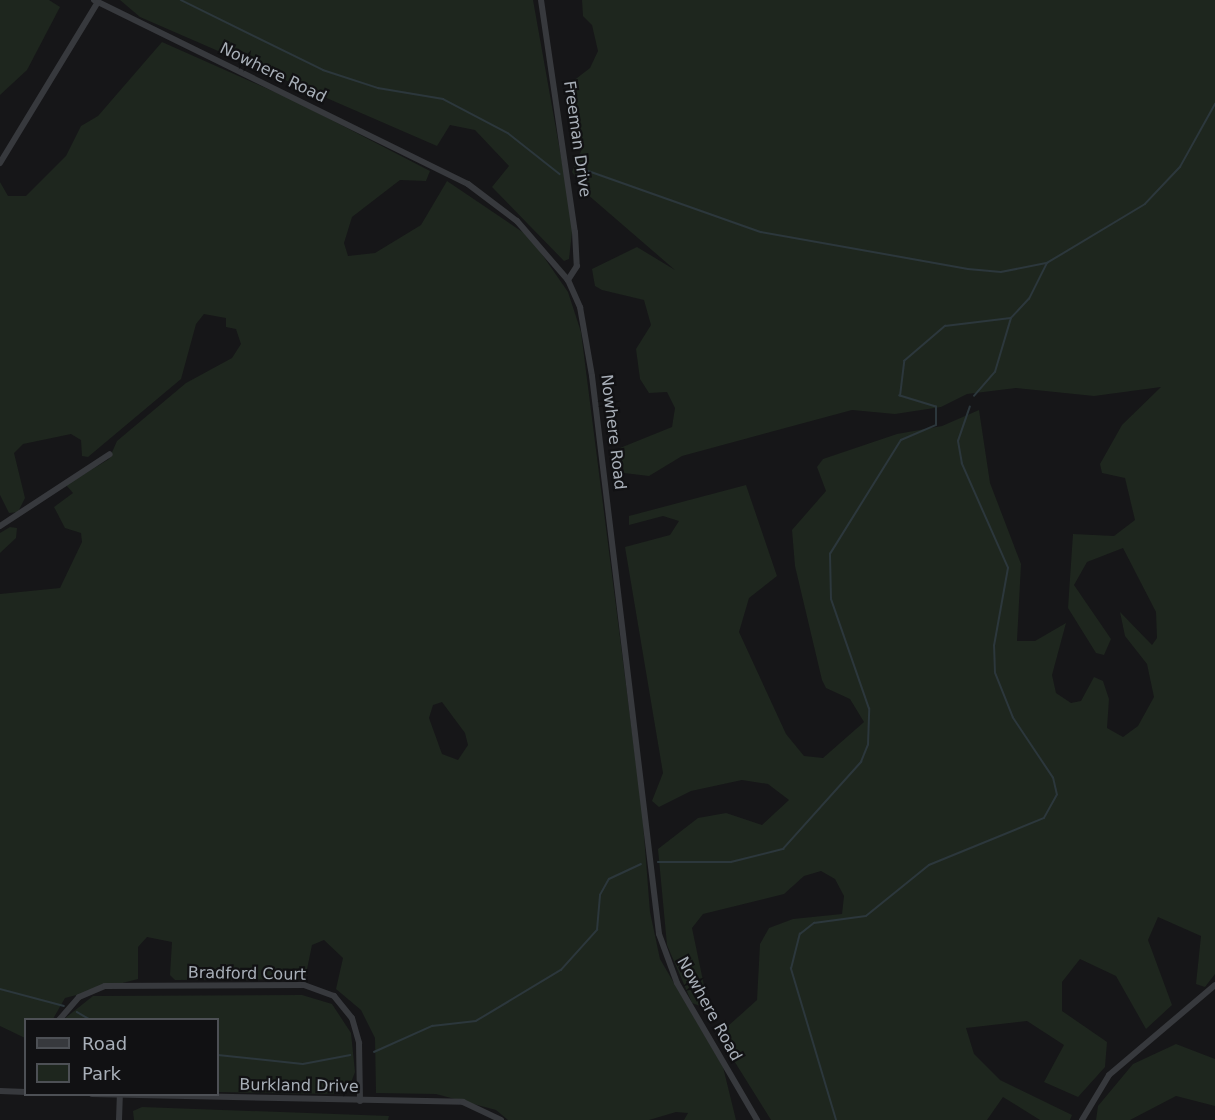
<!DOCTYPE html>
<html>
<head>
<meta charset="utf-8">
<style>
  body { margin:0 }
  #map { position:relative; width:1215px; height:1120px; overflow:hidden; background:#161618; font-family:"DejaVu Sans",sans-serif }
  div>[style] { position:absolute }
  .green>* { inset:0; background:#1e261e }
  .stream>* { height:1.5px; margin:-0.75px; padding:0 0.75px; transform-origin:0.75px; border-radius:0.75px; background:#2c373c }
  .minor>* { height:6px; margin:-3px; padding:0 3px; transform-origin:3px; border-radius:3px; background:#37393d }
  span { translate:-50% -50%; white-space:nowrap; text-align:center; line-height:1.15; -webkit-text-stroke:4.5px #111113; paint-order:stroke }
  .street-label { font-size:16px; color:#a8afb8 }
  .legend { position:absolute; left:24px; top:1018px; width:195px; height:78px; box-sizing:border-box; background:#111113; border:2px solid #4d5055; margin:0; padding:8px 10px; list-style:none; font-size:18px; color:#a8afb8 }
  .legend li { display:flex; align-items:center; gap:12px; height:30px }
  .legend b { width:30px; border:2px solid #4d5055 }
</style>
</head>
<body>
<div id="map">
  <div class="green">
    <i style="clip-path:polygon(0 0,49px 0,60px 7px,27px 70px,0 95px)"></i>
    <i style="clip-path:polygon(120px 0,533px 0,573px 224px,569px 259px,564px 261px,492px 187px,509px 166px,475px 130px,450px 125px,437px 146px,140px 17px)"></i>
    <i style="clip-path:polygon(582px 0,1215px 0,1215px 974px,1205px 987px,1196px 984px,1201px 936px,1158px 917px,1148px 940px,1172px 1005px,1146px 1029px,1116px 976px,1080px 959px,1062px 982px,1062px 1011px,1107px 1042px,1105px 1067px,1078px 1097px,1044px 1082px,1064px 1045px,1027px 1021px,966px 1028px,974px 1054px,1000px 1080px,1072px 1115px,1070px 1120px,1040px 1120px,1003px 1097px,987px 1120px,771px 1120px,718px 1035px,757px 1000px,760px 944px,769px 928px,793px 919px,842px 914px,844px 896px,835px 879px,821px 871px,804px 876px,784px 894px,703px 914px,692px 928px,707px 1000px,700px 1006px,692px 1003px,667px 945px,658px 849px,698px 818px,726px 813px,762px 825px,789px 800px,768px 784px,742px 780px,691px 791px,659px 807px,652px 801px,663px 773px,625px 547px,670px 535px,679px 521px,663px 516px,629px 525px,629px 516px,746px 485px,777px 576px,749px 598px,739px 632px,786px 734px,804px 756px,823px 758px,864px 722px,850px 699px,826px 688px,822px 680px,795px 566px,792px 530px,826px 491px,817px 467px,823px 459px,897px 434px,942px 426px,979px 410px,990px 483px,1021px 564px,1017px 641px,1035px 641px,1066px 623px,1052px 675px,1056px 693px,1071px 703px,1081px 701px,1094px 677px,1103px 681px,1109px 699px,1107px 728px,1123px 737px,1138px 726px,1154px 697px,1147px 664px,1125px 636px,1120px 612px,1152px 645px,1157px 638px,1156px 612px,1123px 548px,1087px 562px,1074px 585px,1111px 639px,1104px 655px,1096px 653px,1068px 608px,1073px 534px,1114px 536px,1135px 520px,1125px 478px,1102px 473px,1100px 464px,1122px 425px,1161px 387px,1094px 396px,1016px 388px,967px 394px,941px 407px,895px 414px,852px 410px,682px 456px,649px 476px,624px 473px,620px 448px,672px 427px,675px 408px,667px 392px,649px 393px,640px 379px,636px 349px,651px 325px,644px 300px,602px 290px,595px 286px,592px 269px,637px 247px,675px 270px,587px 194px,572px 172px,582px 149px,568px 85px,590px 68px,598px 51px,592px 25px,583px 16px)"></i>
    <i style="clip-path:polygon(evenodd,162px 42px,295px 101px,430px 171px,426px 181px,400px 180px,352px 217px,344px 243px,348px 256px,375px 253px,421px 225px,447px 181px,530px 237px,568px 292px,581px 332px,642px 810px,650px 912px,660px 959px,723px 1067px,736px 1120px,684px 1120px,688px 1113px,676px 1112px,649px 1120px,508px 1120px,496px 1110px,436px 1094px,376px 1093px,375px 1038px,361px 1010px,336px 989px,343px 958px,324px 940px,312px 945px,305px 979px,175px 980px,170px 975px,172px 942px,147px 937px,138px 947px,138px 979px,65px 998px,53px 1019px,26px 1020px,25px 1038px,0 1026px,0 594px,60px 588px,82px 542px,81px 533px,65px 528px,54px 507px,73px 493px,66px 485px,109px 459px,117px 441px,186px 383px,232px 358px,241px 344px,236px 329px,226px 327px,226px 318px,204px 314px,196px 324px,181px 379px,88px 457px,82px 456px,81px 440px,71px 434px,23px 444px,14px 453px,25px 498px,18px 512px,9px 513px,0 495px,0 182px,8px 196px,26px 196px,66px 156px,81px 126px,98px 116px,162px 42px,442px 702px,465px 733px,468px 745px,458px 760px,442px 754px,429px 718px,433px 705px,442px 702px)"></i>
    <i style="clip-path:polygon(10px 527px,17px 528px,16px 538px,0 553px,0 533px)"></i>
    <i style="clip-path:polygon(302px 995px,332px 1004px,351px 1033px,355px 1072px,349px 1088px,333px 1094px,218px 1092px,218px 1020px,64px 1019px,93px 996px)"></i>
    <i style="clip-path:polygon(1176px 1044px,1215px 1059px,1215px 1106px,1176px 1096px,1130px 1120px,1096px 1120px,1098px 1106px,1133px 1064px)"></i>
    <i style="clip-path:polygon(142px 1107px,389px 1116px,388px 1120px,134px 1120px,133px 1111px)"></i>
  </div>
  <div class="stream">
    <i style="left:181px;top:0;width:158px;rotate:26.2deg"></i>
    <i style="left:323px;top:70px;width:58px;rotate:18.1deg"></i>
    <i style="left:378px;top:88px;width:66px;rotate:9.6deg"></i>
    <i style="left:443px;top:99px;width:73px;rotate:27.6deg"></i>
    <i style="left:508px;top:133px;width:66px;rotate:38.3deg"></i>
    <i style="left:580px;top:168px;width:192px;rotate:19.5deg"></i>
    <i style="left:761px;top:232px;width:210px;rotate:10.1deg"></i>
    <i style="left:968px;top:269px;width:33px;rotate:5deg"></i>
    <i style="left:1001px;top:272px;width:47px;rotate:-11.1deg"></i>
    <i style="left:974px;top:396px;width:32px;rotate:-49deg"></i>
    <i style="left:995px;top:372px;width:56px;rotate:-73.5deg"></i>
    <i style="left:1011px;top:318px;width:26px;rotate:-47deg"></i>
    <i style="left:1029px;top:299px;width:40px;rotate:-63.4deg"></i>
    <i style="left:1047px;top:263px;width:114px;rotate:-31deg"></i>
    <i style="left:1145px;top:204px;width:51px;rotate:-46.6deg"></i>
    <i style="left:1180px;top:167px;width:72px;rotate:-60.9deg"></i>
    <i style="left:658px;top:862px;width:73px"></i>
    <i style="left:731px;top:862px;width:54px;rotate:-14deg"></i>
    <i style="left:783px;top:849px;width:117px;rotate:-48.1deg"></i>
    <i style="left:861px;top:762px;width:18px;rotate:-68deg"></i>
    <i style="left:868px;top:745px;width:36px;rotate:-88deg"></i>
    <i style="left:869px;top:709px;width:116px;rotate:-109.1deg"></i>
    <i style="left:831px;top:599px;width:45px;rotate:-91.3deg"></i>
    <i style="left:830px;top:554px;width:134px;rotate:-58.1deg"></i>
    <i style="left:901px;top:440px;width:38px;rotate:-23deg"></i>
    <i style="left:936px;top:425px;width:18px;rotate:-90deg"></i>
    <i style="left:936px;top:407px;width:38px;rotate:-163deg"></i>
    <i style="left:900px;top:396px;width:35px;rotate:-83deg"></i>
    <i style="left:904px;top:361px;width:54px;rotate:-40.5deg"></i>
    <i style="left:945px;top:326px;width:66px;rotate:-6.9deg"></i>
    <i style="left:0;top:989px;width:66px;rotate:14.9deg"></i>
    <i style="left:77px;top:1012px;width:16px;rotate:30deg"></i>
    <i style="left:374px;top:1052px;width:64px;rotate:-24.1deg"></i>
    <i style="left:432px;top:1026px;width:44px;rotate:-6.5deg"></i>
    <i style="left:476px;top:1021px;width:99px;rotate:-31deg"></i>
    <i style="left:561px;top:970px;width:54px;rotate:-48deg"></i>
    <i style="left:597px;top:930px;width:35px;rotate:-85deg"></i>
    <i style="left:600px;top:895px;width:18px;rotate:-61deg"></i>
    <i style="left:609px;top:879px;width:35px;rotate:-25deg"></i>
    <i style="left:218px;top:1055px;width:85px;rotate:6deg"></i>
    <i style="left:303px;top:1064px;width:48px;rotate:-10.8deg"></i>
    <i style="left:836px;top:1120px;width:158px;rotate:-106.6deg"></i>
    <i style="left:791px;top:969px;width:36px;rotate:-76deg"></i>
    <i style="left:800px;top:934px;width:18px;rotate:-38deg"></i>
    <i style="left:814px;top:923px;width:52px;rotate:-7.7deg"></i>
    <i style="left:866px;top:916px;width:81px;rotate:-39deg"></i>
    <i style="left:929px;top:865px;width:124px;rotate:-22.2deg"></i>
    <i style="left:1044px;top:818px;width:26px;rotate:-61deg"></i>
    <i style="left:1057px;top:795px;width:17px;rotate:-103deg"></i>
    <i style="left:1053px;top:778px;width:72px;rotate:-123.7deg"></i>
    <i style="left:1013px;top:718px;width:48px;rotate:-111.8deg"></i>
    <i style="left:995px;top:673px;width:27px;rotate:-92deg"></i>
    <i style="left:994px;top:646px;width:79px;rotate:-79.8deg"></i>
    <i style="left:1008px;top:568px;width:114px;rotate:-113.9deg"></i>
    <i style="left:962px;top:464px;width:23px;rotate:-100deg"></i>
    <i style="left:958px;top:441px;width:36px;rotate:-71deg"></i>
  </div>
  <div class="minor">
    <i style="left:94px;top:0;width:417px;rotate:26.2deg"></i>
    <i style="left:468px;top:184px;width:61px;rotate:37.1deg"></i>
    <i style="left:517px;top:221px;width:78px;rotate:49.2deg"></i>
    <i style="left:568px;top:280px;width:30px;rotate:66deg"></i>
    <i style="left:580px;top:307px;width:70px;rotate:80.1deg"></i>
    <i style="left:592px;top:376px;width:562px;rotate:83.15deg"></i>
    <i style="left:659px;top:934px;width:52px;rotate:69.8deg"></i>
    <i style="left:677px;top:983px;width:159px;rotate:59.7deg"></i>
    <i style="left:541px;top:0;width:234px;rotate:81.7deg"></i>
    <i style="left:575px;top:232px;width:34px;rotate:87deg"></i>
    <i style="left:577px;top:266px;width:17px;rotate:123deg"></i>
    <i style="left:0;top:163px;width:188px;rotate:-58.7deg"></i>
    <i style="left:0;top:526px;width:131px;rotate:-33.2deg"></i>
    <i style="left:59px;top:1020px;width:30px;rotate:-49deg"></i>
    <i style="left:79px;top:997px;width:28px;rotate:-23deg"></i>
    <i style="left:105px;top:986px;width:199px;rotate:-0.3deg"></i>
    <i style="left:304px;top:985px;width:32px;rotate:20deg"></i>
    <i style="left:334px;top:996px;width:28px;rotate:51deg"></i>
    <i style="left:352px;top:1018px;width:26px;rotate:74deg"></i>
    <i style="left:359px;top:1043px;width:58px;rotate:89deg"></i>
    <i style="left:0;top:1091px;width:26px;rotate:2deg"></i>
    <i style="left:92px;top:1094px;width:371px;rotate:1.2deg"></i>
    <i style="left:463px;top:1102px;width:42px;rotate:25.3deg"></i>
    <i style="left:119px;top:1120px;width:24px;rotate:-88deg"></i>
    <i style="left:1082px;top:1120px;width:52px;rotate:-59deg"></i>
    <i style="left:1109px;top:1075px;width:139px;rotate:-40.3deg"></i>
  </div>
  <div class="street-label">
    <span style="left:273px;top:73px;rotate:26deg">Nowhere Road</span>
    <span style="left:577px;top:139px;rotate:82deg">Freeman Drive</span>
    <span style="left:613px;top:432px;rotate:83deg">Nowhere Road</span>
    <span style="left:247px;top:974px;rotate:1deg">Bradford Court</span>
    <span style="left:709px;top:1009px;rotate:61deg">Nowhere Road</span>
    <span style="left:299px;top:1086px;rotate:1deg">Burkland Drive</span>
  </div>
  <ul class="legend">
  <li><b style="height:8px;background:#37393d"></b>Road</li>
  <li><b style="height:16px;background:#1e261e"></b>Park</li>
  </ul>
</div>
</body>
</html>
